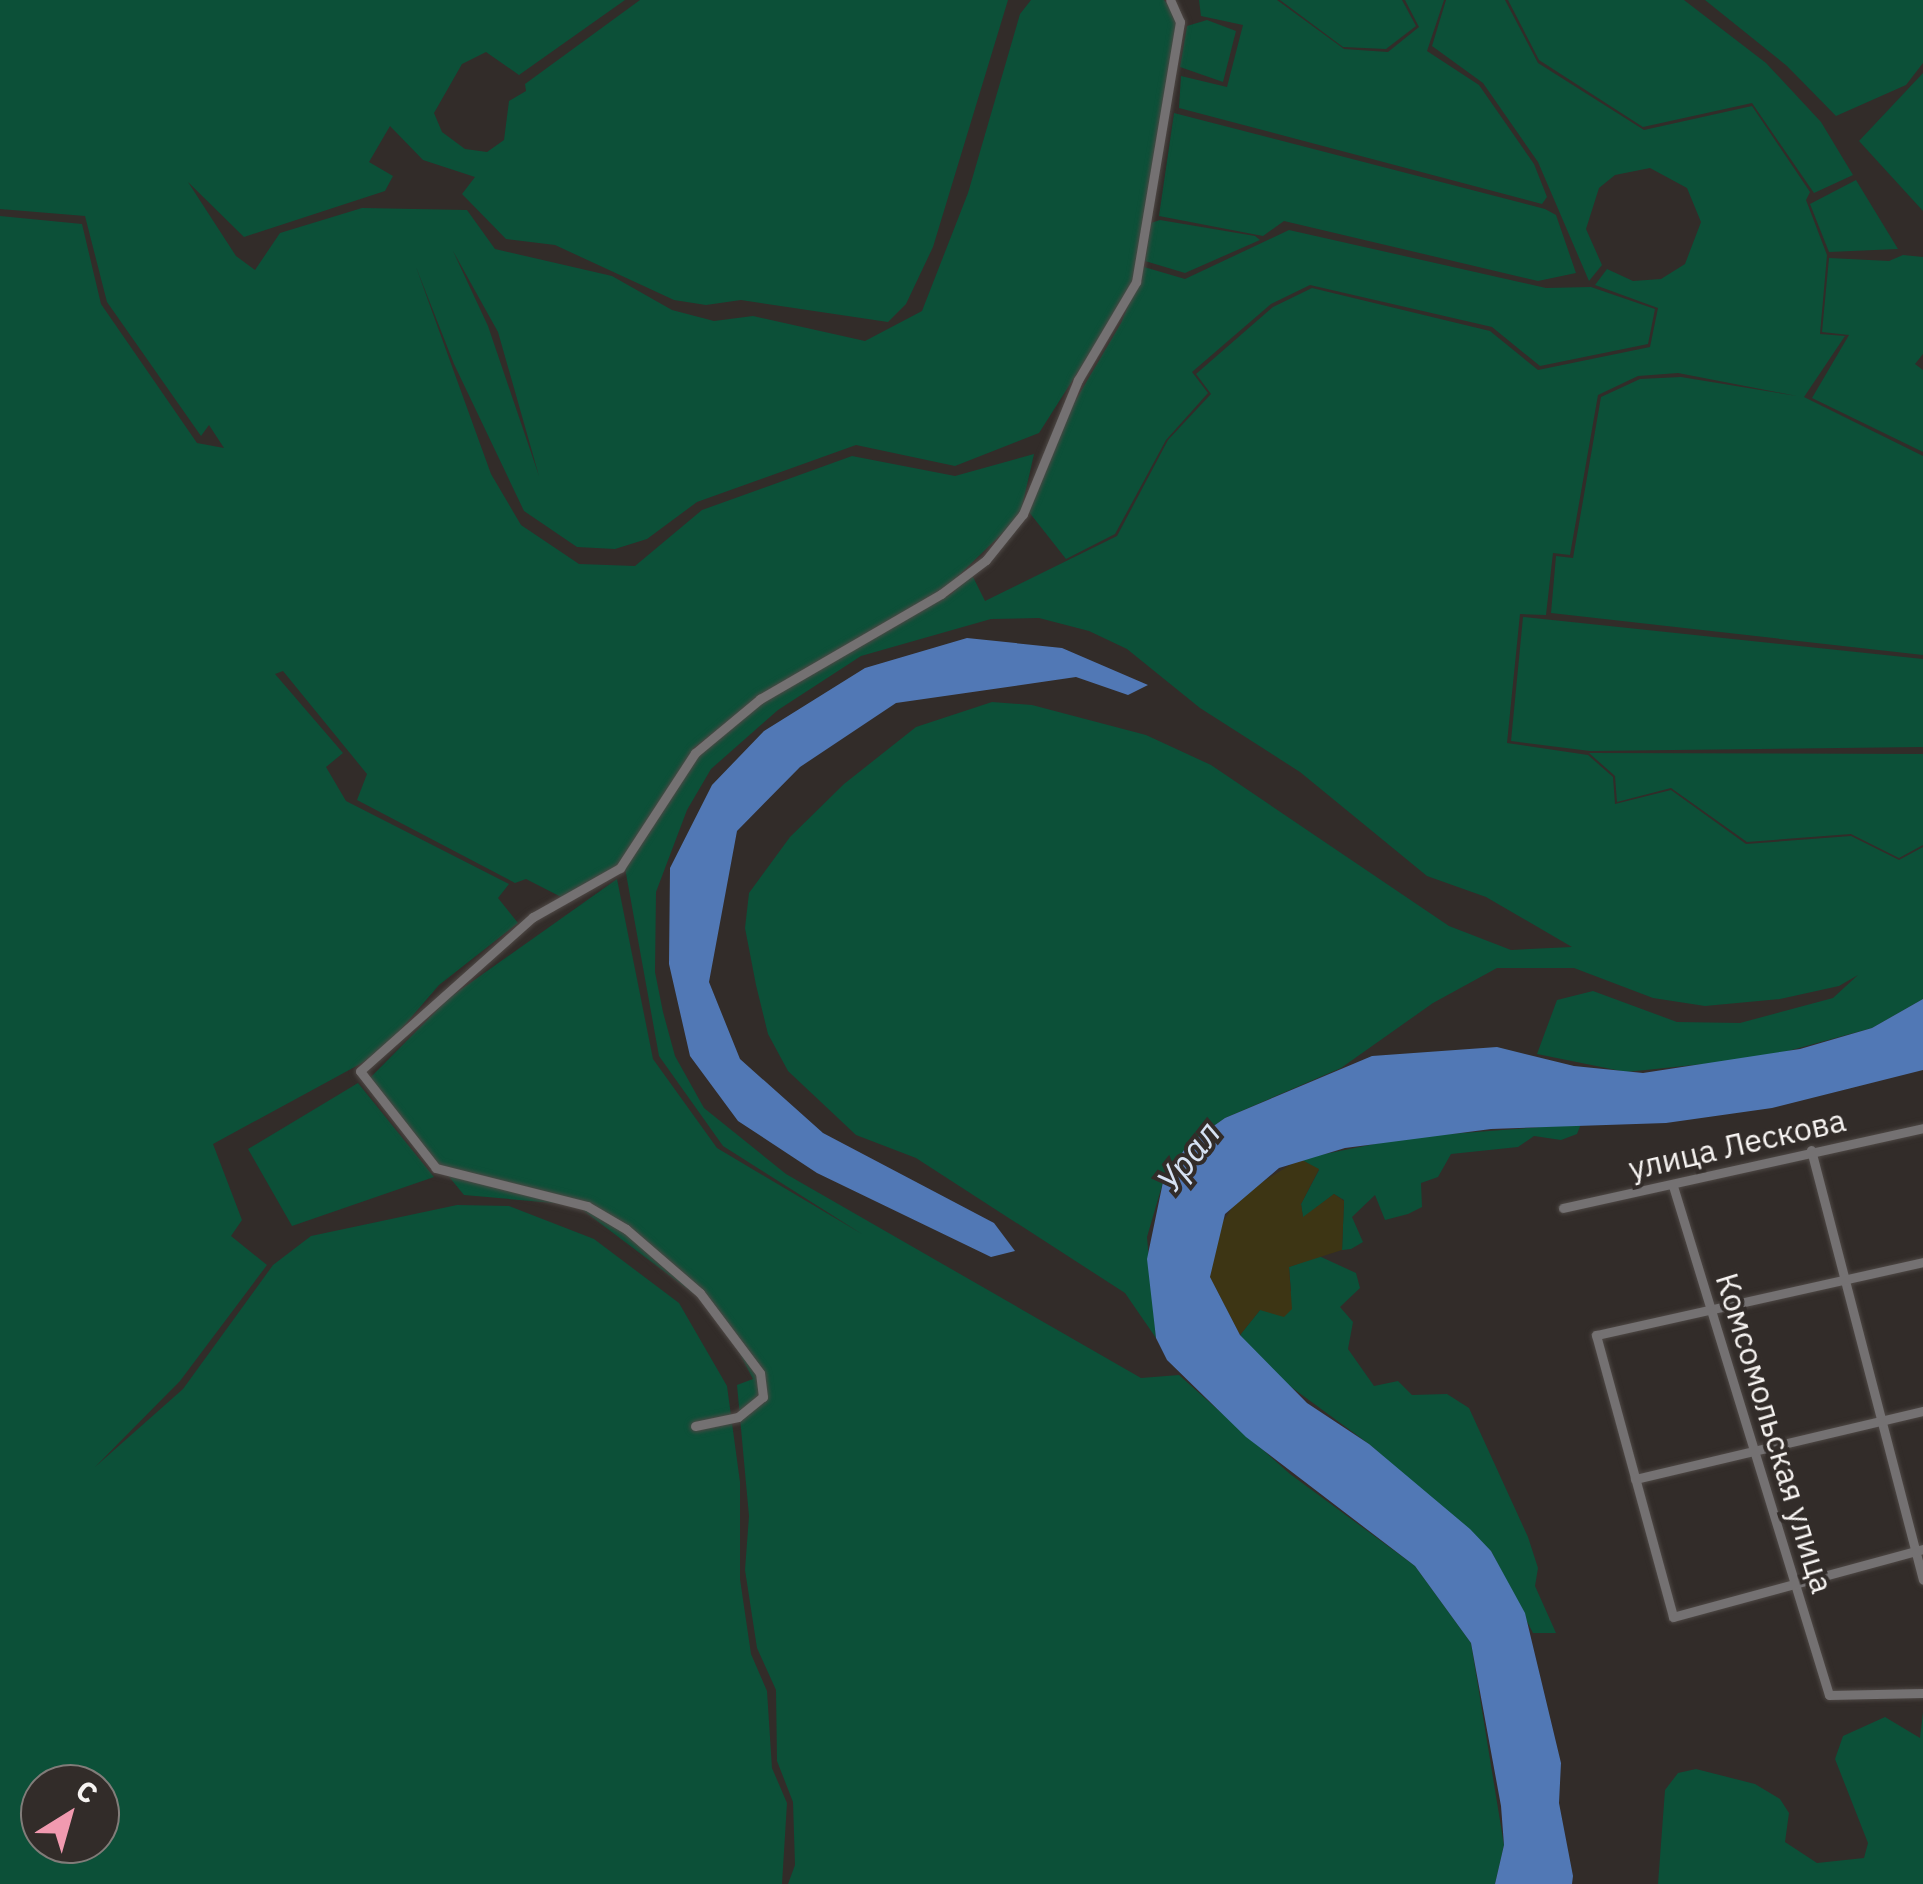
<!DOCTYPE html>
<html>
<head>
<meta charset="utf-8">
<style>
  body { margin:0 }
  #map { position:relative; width:1923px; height:1884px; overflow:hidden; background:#322c29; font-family:"IBM Plex Sans",sans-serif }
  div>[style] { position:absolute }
  .green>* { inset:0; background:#0c5038 }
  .sand>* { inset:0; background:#3d3514 }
  .water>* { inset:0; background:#5178b5 }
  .roads { filter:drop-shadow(0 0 2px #4e4845) drop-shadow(0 0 2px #4e4845) }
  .street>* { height:9px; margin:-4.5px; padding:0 4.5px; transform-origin:4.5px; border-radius:4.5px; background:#747172 }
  span { translate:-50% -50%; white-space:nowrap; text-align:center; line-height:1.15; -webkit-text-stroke:8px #322c29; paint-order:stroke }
  .street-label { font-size:32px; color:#f7f4f2 }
  .water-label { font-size:35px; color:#d6e2f3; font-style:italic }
  .north { position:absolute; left:20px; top:1764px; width:100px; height:100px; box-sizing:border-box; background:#322c29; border:2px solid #817c79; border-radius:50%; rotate:37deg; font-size:28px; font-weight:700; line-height:40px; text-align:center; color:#f7f4f2 }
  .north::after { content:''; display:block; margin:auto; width:35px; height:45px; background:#f19ab0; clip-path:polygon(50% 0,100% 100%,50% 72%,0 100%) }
</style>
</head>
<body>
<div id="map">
  <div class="green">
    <i style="clip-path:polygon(evenodd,0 0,625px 0,519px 75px,486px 52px,462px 64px,434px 113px,442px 132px,465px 149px,487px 152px,504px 140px,509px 101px,526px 91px,525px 84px,640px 0,1008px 0,933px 247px,906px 304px,888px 322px,741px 300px,706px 305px,674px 300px,555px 245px,506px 239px,462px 194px,475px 177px,423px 160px,390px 126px,369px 162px,393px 176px,385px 191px,244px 237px,188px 182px,236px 256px,255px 270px,280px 233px,362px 208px,467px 210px,495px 249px,612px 276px,672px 310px,714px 321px,753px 316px,865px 341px,922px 311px,968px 193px,1020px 14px,1031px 0,1164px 0,1178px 17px,1135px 274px,1121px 304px,1039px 433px,955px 466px,856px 445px,697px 502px,647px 539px,615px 549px,577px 547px,524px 511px,454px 364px,416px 267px,491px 474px,521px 525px,579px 564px,635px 566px,702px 510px,852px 456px,955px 476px,1034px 454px,1020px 516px,949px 585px,760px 696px,694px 748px,618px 867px,569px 901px,526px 879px,515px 883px,357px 800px,367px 774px,283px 671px,275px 674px,343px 753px,326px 767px,346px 801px,509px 884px,498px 898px,518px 923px,439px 985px,390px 1042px,362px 1063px,213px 1144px,242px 1220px,231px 1236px,267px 1265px,180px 1381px,95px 1467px,183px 1389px,273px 1265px,311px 1236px,457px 1205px,509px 1206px,594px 1239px,679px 1303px,727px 1386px,740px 1482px,740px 1579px,751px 1654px,767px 1691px,772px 1768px,787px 1803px,782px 1884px,0 1884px,0 216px,82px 224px,101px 304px,197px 443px,224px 448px,209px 425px,201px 436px,107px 302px,85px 216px,0 209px,0 0,453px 251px,498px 332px,539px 476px,488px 326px,453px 251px,0 0,40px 1784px,100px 1784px,100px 1844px,40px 1844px,40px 1784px)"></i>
    <i style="clip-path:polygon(1199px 0,1277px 0,1344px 49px,1388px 52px,1419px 27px,1405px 0,1444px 0,1427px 51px,1479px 85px,1534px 164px,1547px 197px,1542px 204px,1179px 108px,1181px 76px,1227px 87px,1243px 25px,1201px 16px)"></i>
    <i style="clip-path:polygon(1280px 0,1402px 0,1416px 26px,1386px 49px,1343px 47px)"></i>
    <i style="clip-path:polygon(1446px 0,1505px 0,1538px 63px,1644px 130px,1752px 106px,1810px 192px,1806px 200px,1827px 255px,1820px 334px,1845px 336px,1804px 397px,1923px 456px,1923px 655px,1551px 613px,1556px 556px,1573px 558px,1601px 397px,1640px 379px,1681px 377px,1797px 396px,1678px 373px,1638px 376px,1598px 395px,1570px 555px,1553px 553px,1546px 615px,1520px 614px,1507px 743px,1588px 755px,1613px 777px,1615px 804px,1671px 790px,1746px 844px,1851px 836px,1899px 860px,1923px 847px,1923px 999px,1872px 1028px,1762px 1058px,1626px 1072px,1537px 1054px,1557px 1000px,1593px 991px,1677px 1022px,1740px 1023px,1833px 998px,1858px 975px,1839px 986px,1780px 999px,1705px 1006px,1653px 998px,1574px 968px,1497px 968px,1433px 1003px,1341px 1068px,1225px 1118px,1188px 1144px,1163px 1182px,1147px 1237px,1156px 1338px,1125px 1293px,916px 1158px,856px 1135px,788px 1071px,768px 1034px,756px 985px,745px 928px,749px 893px,790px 837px,844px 784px,916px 727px,992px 702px,1032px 705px,1146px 735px,1211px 765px,1449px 926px,1511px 950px,1572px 947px,1486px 897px,1427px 876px,1300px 772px,1200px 708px,1127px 649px,1089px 631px,1039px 618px,991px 619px,861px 656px,778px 710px,711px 769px,687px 810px,656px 892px,655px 972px,663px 1012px,675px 1056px,704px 1108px,786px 1174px,1141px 1378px,1179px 1375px,1290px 1474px,1415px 1566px,1471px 1643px,1504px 1845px,1495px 1884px,788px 1884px,795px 1865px,793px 1802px,777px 1761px,776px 1690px,757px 1648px,745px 1570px,749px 1516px,737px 1385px,753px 1379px,718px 1312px,576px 1205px,464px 1195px,369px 1079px,449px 998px,617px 879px,653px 1059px,717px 1148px,862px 1234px,723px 1146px,659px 1056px,625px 868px,698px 752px,762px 700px,951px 594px,972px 575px,985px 601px,1117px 536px,1168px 440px,1211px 394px,1196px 374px,1273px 307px,1312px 288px,1490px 331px,1538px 370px,1650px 347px,1658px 308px,1595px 285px,1607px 269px,1633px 281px,1661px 279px,1685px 264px,1701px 222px,1687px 188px,1650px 168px,1615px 175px,1599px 188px,1586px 229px,1602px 265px,1589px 281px,1538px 162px,1483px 83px,1432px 46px)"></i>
    <i style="clip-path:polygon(1508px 0,1684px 0,1766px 63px,1821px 122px,1853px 175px,1814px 193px,1752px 103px,1643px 127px,1539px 60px)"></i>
    <i style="clip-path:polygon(1705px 0,1923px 0,1923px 63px,1906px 85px,1836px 116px,1787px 66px)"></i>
    <i style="clip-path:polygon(1207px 20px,1236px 31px,1223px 82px,1180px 67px,1187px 26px)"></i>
    <i style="clip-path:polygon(1923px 73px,1923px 211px,1859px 141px)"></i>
    <i style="clip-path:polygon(1174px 113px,1545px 209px,1556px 215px,1576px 273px,1538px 281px,1284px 221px,1263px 236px,1159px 216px)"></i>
    <i style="clip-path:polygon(1856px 180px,1898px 249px,1829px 252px,1810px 204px)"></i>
    <i style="clip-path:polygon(1160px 220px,1255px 236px,1260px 240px,1185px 273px,1145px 261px,1151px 223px)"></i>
    <i style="clip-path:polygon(1289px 230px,1546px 288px,1591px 287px,1655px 309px,1648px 344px,1540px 366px,1492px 327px,1310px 285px,1271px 304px,1192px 372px,1208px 393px,1166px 440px,1115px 534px,1066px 559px,1029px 512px,1051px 442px,1121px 323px,1144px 267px,1185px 279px)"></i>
    <i style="clip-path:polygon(1903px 255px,1923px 257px,1923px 354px,1915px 364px,1923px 370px,1923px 452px,1812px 398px,1849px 335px,1822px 332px,1829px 258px,1889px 261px)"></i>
    <i style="clip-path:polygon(1523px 617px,1923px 659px,1923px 747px,1590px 751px,1511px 741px)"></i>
    <i style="clip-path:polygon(1589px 753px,1923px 754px,1923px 845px,1899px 858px,1851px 834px,1747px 842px,1671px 788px,1617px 802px,1615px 776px)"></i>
    <i style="clip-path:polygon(358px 1083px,434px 1177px,292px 1226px,248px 1149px)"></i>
    <i style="clip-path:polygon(1581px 1124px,1577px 1134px,1561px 1140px,1534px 1136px,1518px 1147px,1451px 1154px,1438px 1177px,1421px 1183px,1422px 1207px,1408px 1214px,1385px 1220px,1375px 1195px,1352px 1217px,1363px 1242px,1351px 1249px,1342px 1250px,1344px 1200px,1334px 1194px,1303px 1218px,1301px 1204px,1319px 1170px,1300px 1159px,1409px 1137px)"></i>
    <i style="clip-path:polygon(1319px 1256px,1356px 1273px,1360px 1288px,1340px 1307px,1353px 1322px,1348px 1349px,1374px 1386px,1398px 1381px,1412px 1395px,1447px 1394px,1469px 1408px,1528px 1537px,1538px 1568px,1535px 1586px,1556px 1633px,1533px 1633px,1491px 1551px,1369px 1444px,1272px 1373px,1240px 1335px,1260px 1310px,1272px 1310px,1291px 1291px,1289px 1267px)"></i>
    <i style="clip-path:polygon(1923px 1712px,1923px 1884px,1658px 1884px,1665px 1790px,1678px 1773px,1696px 1769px,1755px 1784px,1780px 1799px,1789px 1813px,1785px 1842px,1817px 1863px,1864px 1858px,1868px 1843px,1835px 1759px,1843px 1736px,1885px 1717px,1920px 1738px)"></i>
  </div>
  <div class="sand">
    <i style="clip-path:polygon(1300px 1159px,1319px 1169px,1301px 1204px,1303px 1217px,1334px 1194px,1344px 1201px,1342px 1250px,1289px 1267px,1292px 1309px,1284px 1317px,1260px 1310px,1240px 1335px,1210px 1277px,1217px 1230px,1241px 1195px)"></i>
  </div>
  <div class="water">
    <i style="clip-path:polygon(967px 638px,1062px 648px,1148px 685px,1128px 695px,1076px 677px,896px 703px,800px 767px,737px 831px,709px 982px,740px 1059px,823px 1133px,994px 1223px,1015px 1251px,991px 1257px,817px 1173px,738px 1121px,690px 1056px,669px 964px,670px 868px,712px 785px,764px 731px,865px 668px)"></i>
    <i style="clip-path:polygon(1923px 999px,1923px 1070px,1772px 1108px,1666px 1123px,1491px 1129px,1345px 1148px,1279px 1168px,1225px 1214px,1210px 1277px,1240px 1335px,1307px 1403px,1369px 1444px,1470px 1529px,1491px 1551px,1525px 1613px,1561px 1763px,1559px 1803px,1573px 1876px,1572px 1884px,1495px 1884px,1504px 1845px,1501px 1806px,1471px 1643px,1415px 1566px,1246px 1437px,1167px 1360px,1156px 1338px,1147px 1259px,1163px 1182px,1188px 1144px,1225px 1118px,1372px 1056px,1497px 1047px,1574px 1066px,1643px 1073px,1800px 1049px,1872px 1028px)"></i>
  </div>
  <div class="roads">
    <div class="street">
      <i style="left:1811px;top:1150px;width:444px;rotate:75.4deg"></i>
      <i style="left:1673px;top:1186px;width:532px;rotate:72.96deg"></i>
      <i style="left:1829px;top:1695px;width:94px;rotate:-1.2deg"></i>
      <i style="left:1563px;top:1208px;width:369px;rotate:-12.5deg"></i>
      <i style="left:1923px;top:1262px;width:335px;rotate:167.4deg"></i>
      <i style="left:1596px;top:1335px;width:292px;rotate:74.7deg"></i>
      <i style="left:1673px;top:1617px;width:259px;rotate:-15.2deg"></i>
      <i style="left:695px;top:1426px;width:44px;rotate:-11.8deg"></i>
      <i style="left:738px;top:1417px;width:32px;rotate:-39deg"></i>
      <i style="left:763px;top:1397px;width:24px;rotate:-97deg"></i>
      <i style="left:760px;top:1373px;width:100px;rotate:-126.9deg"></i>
      <i style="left:700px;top:1293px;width:98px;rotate:-139.1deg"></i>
      <i style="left:626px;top:1229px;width:45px;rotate:-149.5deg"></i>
      <i style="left:587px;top:1206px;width:156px;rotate:-165.9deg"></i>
      <i style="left:436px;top:1168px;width:123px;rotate:-128.1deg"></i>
      <i style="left:360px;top:1071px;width:232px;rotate:-41.7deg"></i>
      <i style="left:533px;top:917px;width:100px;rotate:-29.4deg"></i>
      <i style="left:620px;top:868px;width:137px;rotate:-56.9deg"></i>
      <i style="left:695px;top:753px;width:85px;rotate:-39.7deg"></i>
      <i style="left:760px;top:699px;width:209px;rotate:-30.1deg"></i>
      <i style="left:941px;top:594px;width:56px;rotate:-37.1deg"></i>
      <i style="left:986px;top:560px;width:59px;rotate:-51.2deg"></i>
      <i style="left:1023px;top:514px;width:145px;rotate:-67.7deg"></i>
      <i style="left:1078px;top:380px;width:114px;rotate:-59.4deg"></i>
      <i style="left:1136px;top:282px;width:264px;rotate:-80.4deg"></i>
      <i style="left:1180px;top:22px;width:24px;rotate:-114deg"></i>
      <i style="left:1635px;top:1479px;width:296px;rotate:-13.3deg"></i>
    </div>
  </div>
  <div class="street-label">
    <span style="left:1737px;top:1144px;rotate:-13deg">улица Лескова</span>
    <span style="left:1775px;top:1433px;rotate:73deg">Комсомольская улица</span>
  </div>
  <div class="water-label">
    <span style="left:1188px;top:1156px;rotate:-52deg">Урал</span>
  </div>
  <div class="north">С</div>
</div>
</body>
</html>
